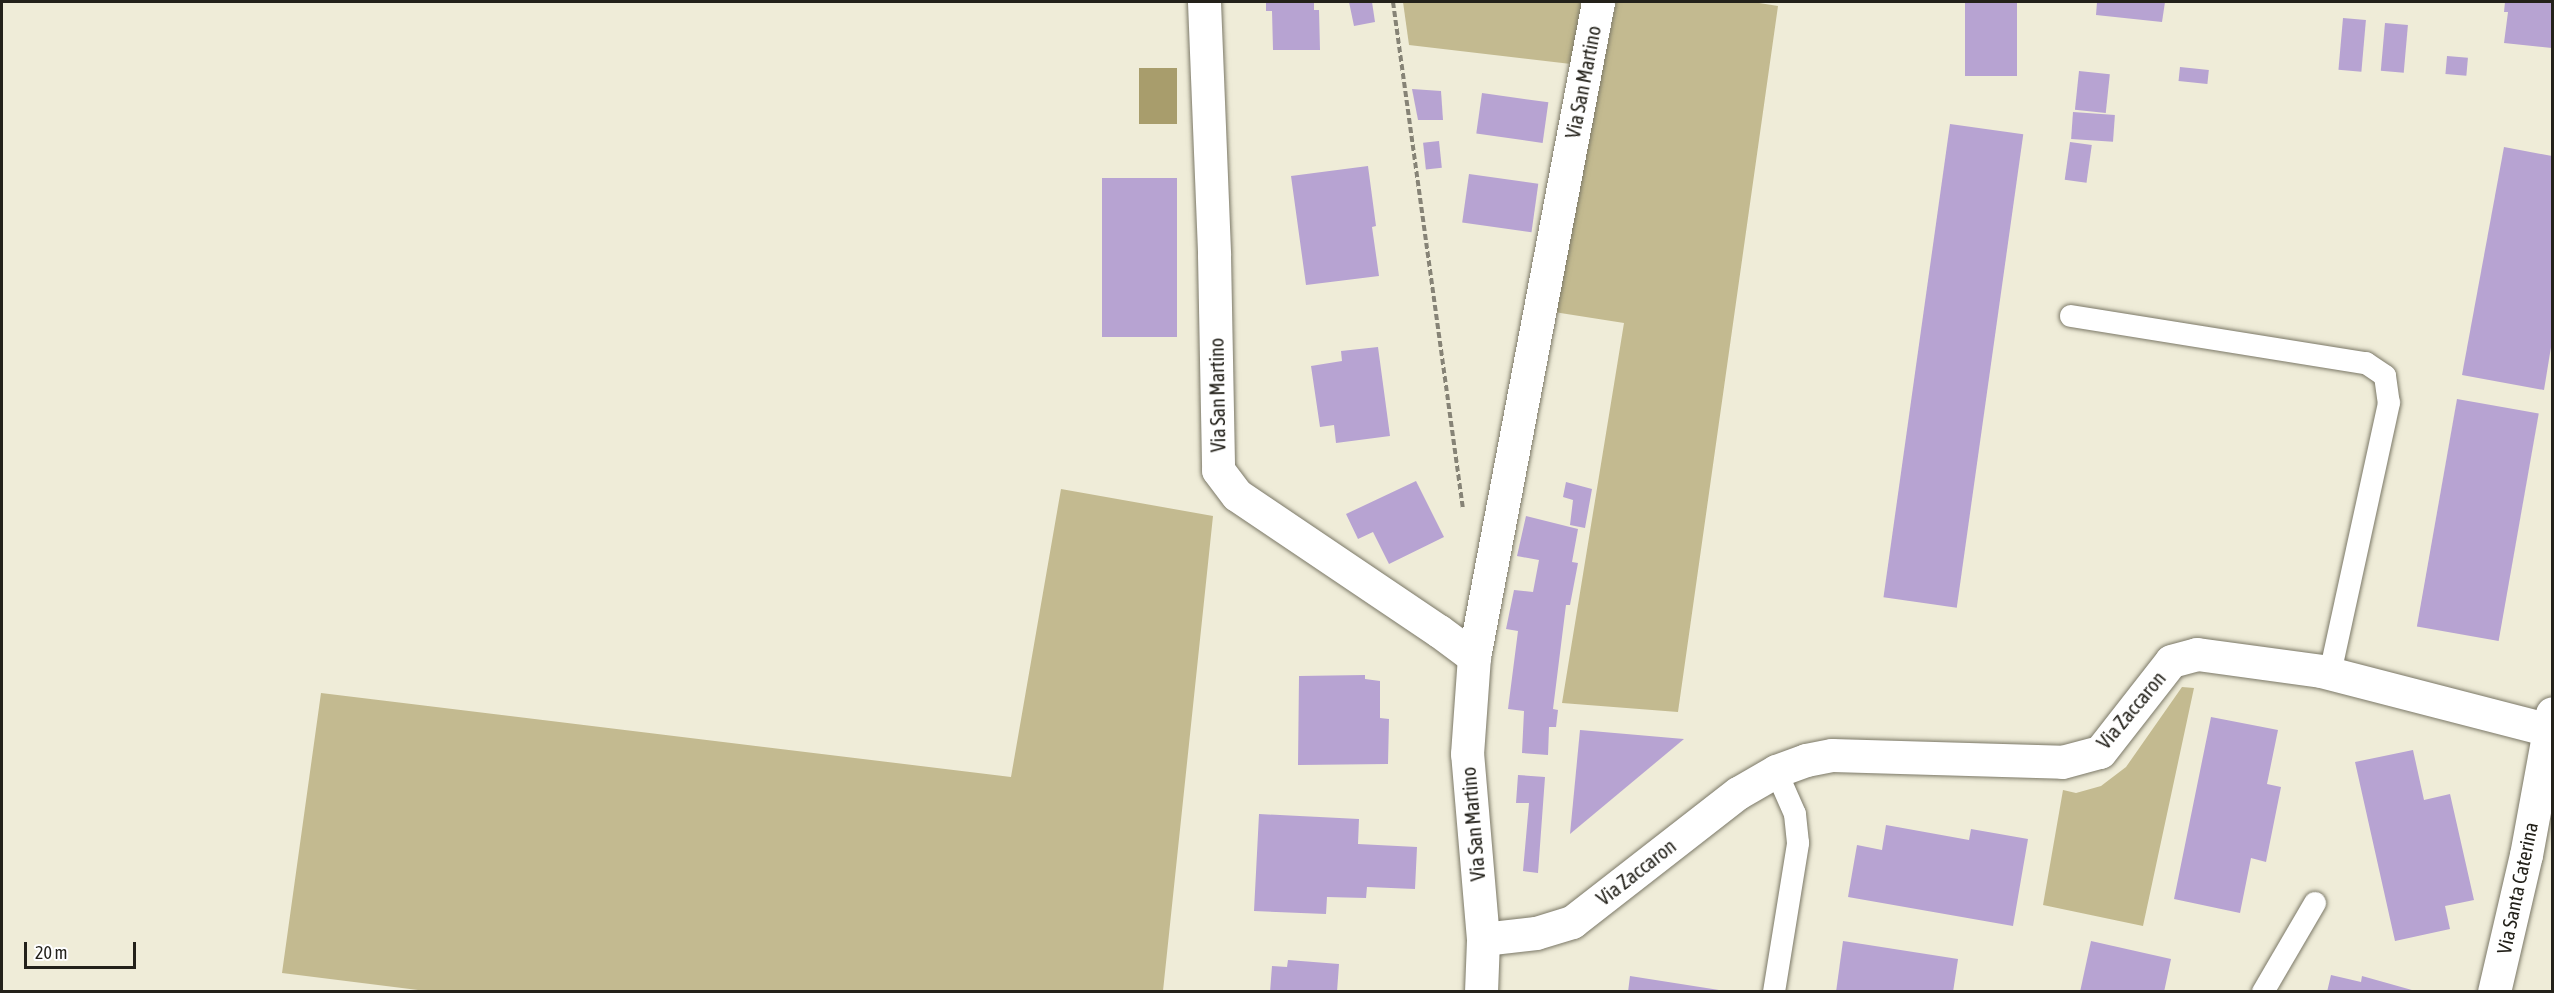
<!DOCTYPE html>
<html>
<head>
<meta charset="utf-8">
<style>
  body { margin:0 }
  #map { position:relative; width:2554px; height:993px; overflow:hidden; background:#efecd8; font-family:"Asap Condensed",sans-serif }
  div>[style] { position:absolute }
  .green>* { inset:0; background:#c3ba90 }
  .water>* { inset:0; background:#a89d6c; transform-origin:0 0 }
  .building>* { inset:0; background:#b7a3d2; transform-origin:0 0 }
  .path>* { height:4px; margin-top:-2px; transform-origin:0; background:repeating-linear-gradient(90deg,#868376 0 6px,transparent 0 9px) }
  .roads { filter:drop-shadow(0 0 2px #7b7867) drop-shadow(0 0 2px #7b7867) }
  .service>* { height:22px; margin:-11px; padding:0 11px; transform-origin:11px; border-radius:11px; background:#fff }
  .minor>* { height:33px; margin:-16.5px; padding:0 16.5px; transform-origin:16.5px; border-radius:16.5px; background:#fff }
  .tertiary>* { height:33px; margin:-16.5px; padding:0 16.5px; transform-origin:16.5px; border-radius:16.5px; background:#fff }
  span { translate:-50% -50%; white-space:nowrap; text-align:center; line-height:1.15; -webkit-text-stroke:4.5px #fff; paint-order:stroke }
  .street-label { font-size:20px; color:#23211a }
  .frame { position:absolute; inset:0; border:3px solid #23211a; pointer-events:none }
  .scale { position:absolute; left:24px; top:942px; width:112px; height:27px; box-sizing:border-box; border:3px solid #23211a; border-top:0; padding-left:8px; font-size:18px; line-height:21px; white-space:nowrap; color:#23211a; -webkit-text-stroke:4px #fff; paint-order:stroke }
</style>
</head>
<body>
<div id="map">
  <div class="green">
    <i style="clip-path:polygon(1403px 2px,1583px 2px,1571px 64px,1409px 45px)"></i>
    <i style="clip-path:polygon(1616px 2px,1753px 2px,1778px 6px,1678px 712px,1562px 703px,1624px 323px,1554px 312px)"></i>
    <i style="clip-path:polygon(1061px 489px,1213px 516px,1163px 991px,434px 992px,282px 973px,321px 693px,1011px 777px)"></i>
    <i style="clip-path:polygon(2182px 687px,2194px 688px,2143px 926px,2043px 905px,2063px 790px,2076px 793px,2101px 786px,2126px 767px)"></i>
  </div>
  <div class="water">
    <i style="left:1139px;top:68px;width:38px;height:56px"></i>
  </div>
  <div class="building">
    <i style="clip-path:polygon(1266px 2px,1314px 2px,1314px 10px,1319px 10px,1320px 50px,1273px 50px,1272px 11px,1266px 11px)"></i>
    <i style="clip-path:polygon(1349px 2px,1372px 2px,1375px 22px,1354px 26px)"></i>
    <i style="left:1965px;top:2px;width:52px;height:74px"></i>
    <i style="clip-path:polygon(2097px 2px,2165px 2px,2162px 22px,2096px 15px)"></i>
    <i style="clip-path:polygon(2505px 2px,2552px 2px,2552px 48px,2504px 43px,2508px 12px,2504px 12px)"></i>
    <i style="left:2343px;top:18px;width:23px;height:52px;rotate:5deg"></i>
    <i style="left:2385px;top:23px;width:23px;height:48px;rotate:5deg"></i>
    <i style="left:2447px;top:56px;width:21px;height:18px;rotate:5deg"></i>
    <i style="left:2180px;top:67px;width:29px;height:14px;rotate:6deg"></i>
    <i style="left:2079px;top:71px;width:31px;height:39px;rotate:6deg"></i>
    <i style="clip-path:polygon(1412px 89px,1441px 91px,1443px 120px,1418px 120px)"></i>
    <i style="left:1482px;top:93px;width:67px;height:41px;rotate:8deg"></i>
    <i style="left:2073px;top:112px;width:42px;height:27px;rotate:4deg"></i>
    <i style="left:1950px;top:124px;width:74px;height:478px;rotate:8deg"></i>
    <i style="left:1439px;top:141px;width:27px;height:16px;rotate:84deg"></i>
    <i style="left:2070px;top:142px;width:22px;height:38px;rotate:8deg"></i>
    <i style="clip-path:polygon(2504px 147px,2552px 156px,2552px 341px,2544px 390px,2462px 375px)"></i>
    <i style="clip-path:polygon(1368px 166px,1376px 226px,1372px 227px,1379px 276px,1306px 285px,1291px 176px)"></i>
    <i style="left:1469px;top:174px;width:70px;height:49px;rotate:8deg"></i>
    <i style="left:1102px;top:178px;width:75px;height:159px"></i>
    <i style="clip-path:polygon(1378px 347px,1390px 436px,1336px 443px,1334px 425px,1320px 427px,1311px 366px,1342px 361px,1341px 351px)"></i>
    <i style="left:2457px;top:399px;width:83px;height:231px;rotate:10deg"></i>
    <i style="clip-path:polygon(1416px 481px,1444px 537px,1389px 564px,1373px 532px,1358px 539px,1346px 514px)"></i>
    <i style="clip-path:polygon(1566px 482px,1592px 489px,1585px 528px,1570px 525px,1573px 500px,1563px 497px)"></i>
    <i style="clip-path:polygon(1526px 516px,1578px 529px,1572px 562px,1578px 563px,1570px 605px,1566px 605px,1553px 709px,1558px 710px,1556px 727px,1549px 727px,1548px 755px,1522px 753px,1524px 711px,1508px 709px,1518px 631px,1506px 629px,1514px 590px,1533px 592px,1539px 560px,1517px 556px)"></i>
    <i style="clip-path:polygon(1365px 675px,1365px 679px,1380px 681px,1380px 718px,1389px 719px,1388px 764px,1298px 765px,1299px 676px)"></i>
    <i style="clip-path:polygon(2211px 717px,2278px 730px,2267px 784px,2281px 787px,2266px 862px,2251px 858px,2240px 913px,2174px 899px)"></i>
    <i style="clip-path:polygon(1580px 730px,1684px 739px,1570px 834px)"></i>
    <i style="clip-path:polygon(2413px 750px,2424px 800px,2450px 794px,2474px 900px,2445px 906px,2450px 929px,2395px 941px,2355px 762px)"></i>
    <i style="clip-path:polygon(1518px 775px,1545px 777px,1538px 873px,1523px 871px,1529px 803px,1516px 803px)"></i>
    <i style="clip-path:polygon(1259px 814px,1359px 819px,1358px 844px,1417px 847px,1415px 889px,1367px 887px,1366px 898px,1327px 897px,1326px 914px,1254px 911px)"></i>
    <i style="clip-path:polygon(1886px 825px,1969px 840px,1971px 829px,2028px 839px,2013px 926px,1848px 897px,1857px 845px,1882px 850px)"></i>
    <i style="clip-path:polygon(1843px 941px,1958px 959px,1953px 992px,1836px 992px)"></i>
    <i style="clip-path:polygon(2091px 941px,2171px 959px,2164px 992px,2080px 992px)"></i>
    <i style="clip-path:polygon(1288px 960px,1339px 964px,1337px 992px,1270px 992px,1272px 966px,1287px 967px)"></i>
    <i style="clip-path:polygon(2331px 975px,2361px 982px,2362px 976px,2419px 992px,2327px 992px)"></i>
    <i style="clip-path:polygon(1630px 976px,1719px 990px,1719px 992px,1628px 992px)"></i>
  </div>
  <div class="path">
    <i style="left:1393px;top:2px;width:512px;rotate:82.14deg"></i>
  </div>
  <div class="roads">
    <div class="service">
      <i style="left:2071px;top:316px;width:299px;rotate:9.1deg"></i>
      <i style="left:2366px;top:363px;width:23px;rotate:34deg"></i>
      <i style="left:2385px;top:376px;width:27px;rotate:82deg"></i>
      <i style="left:2389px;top:403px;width:276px;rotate:102.3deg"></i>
      <i style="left:1774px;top:992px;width:151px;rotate:-80.8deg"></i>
      <i style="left:1798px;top:843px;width:29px;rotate:-96deg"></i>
      <i style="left:1795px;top:814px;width:47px;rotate:-113.8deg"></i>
      <i style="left:2263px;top:992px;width:103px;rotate:-59.7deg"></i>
    </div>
    <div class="minor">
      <i style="left:1204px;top:2px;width:253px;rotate:87.7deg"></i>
      <i style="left:1214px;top:255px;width:215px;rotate:88.9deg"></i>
      <i style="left:1218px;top:470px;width:31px;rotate:53deg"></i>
      <i style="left:1237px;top:495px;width:244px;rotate:34deg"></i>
      <i style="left:1439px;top:631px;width:44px;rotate:36.6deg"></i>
      <i style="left:1483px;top:939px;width:53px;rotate:-6.5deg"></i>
      <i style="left:1536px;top:933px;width:38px;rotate:-17deg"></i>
      <i style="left:1572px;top:922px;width:210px;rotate:-37.9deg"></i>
      <i style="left:1738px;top:793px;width:44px;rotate:-30.1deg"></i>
      <i style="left:1776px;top:771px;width:32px;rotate:-20deg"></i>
      <i style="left:1806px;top:760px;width:26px;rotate:-11deg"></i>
      <i style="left:1832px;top:755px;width:230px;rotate:1.7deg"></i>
      <i style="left:2062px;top:762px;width:39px;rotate:-15deg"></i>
      <i style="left:2100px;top:752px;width:115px;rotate:-52deg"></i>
      <i style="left:2171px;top:661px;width:27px;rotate:-15deg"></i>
      <i style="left:2197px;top:654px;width:125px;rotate:7.8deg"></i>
      <i style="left:2321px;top:671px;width:236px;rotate:14.5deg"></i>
      <i style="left:1481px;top:992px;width:53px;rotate:-87.8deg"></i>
      <i style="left:1483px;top:939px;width:186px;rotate:-94.9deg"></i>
      <i style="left:1467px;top:754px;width:97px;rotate:-85.9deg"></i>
      <i style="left:1474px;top:657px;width:667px;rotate:-79.28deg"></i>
    </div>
    <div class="tertiary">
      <i style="left:2494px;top:992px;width:141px;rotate:-76.9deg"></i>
      <i style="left:2526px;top:855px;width:144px;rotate:-79.6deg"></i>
    </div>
  </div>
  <div class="street-label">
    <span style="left:1583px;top:82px;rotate:-79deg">Via San Martino</span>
    <span style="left:1217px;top:395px;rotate:-91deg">Via San Martino</span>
    <span style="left:2131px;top:710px;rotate:-50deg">Via Zaccaron</span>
    <span style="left:1473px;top:824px;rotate:-95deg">Via San Martino</span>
    <span style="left:1636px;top:872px;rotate:-38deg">Via Zaccaron</span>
    <span style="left:2517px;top:888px;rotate:-78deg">Via Santa Caterina</span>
  </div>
  <div class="frame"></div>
  <div class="scale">20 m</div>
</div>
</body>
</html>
